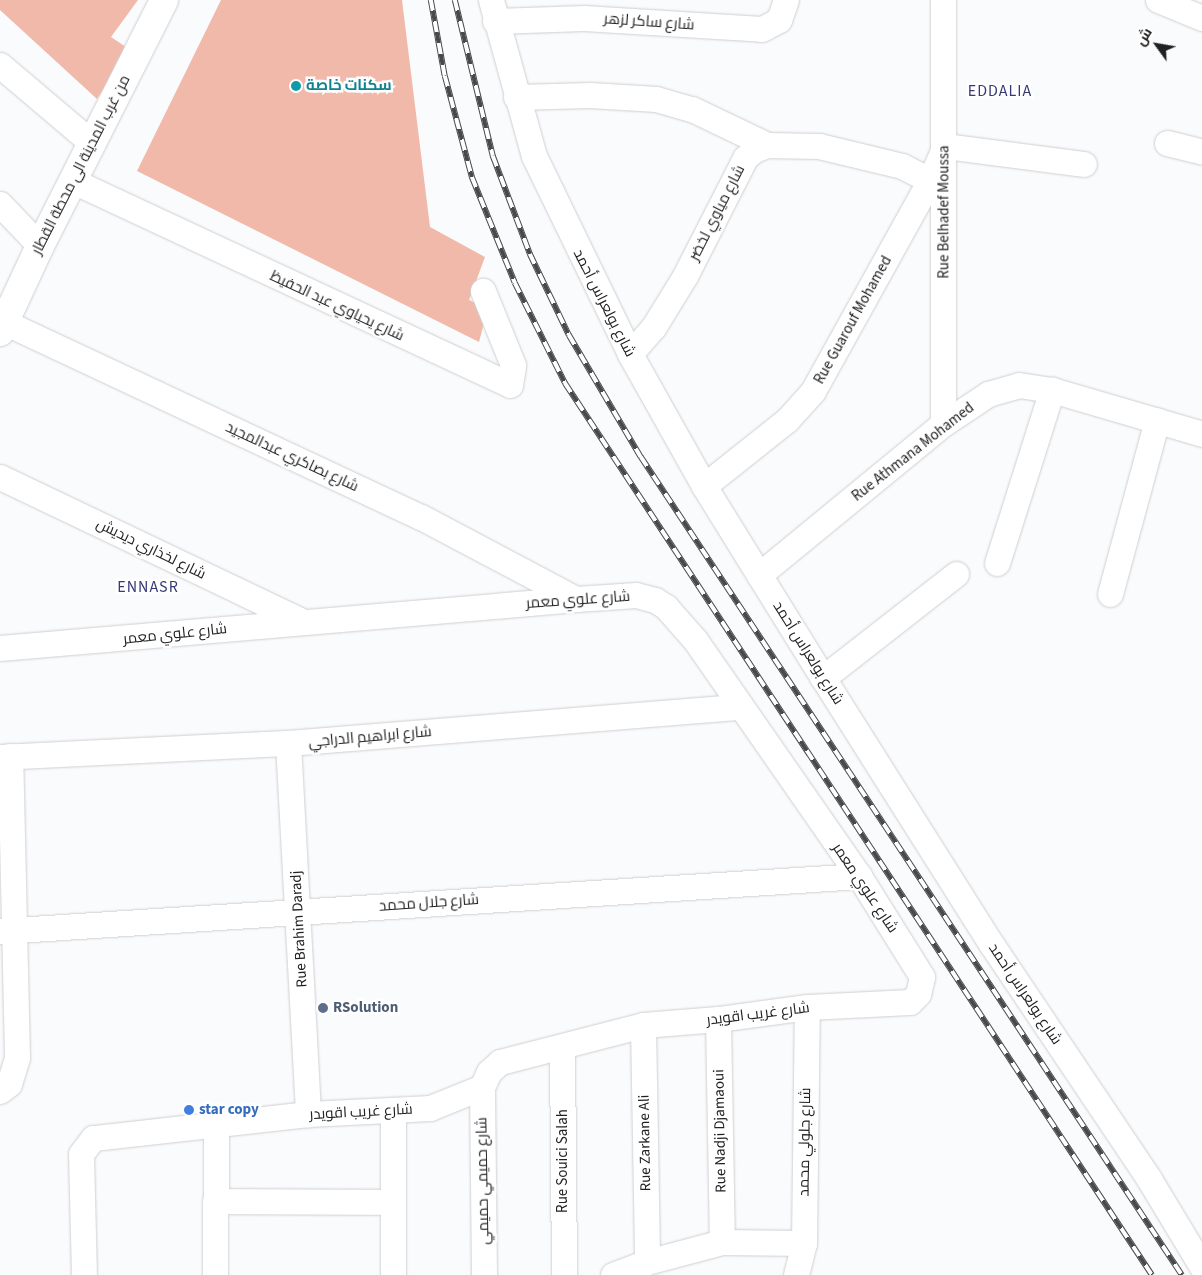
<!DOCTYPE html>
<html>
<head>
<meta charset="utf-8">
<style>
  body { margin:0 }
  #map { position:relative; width:1202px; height:1275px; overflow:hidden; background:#fafbfd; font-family:"Source Sans 3",Cairo,sans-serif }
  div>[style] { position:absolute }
  .building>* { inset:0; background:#f1b9aa }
  .roads { filter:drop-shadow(0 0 1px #cecfd1) drop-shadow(0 0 1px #cecfd1) }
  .street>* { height:25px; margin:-12.5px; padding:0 12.5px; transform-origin:12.5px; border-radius:12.5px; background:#fff }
  .secondary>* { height:28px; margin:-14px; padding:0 14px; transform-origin:14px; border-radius:14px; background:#fff }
  .rail>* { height:5.5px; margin-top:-2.75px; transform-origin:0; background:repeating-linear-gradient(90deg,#fff 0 11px,#49494a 0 22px); box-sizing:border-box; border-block:1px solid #49494a }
  .dots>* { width:14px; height:14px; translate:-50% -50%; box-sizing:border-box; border:2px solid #fff; border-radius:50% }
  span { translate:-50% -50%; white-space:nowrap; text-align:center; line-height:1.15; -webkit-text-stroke:5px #fff; paint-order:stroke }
  .street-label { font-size:15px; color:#212122 }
  .culture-label { font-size:15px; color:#0d838f; font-weight:700 }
  .left { translate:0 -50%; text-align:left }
  .service-label { font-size:15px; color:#4e5e75; font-weight:700 }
  .shop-label { font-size:15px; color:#366cbe; font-weight:700 }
  .neighbourhood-label { font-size:16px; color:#363975; letter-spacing:1px }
  .north { position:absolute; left:1132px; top:20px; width:50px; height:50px; -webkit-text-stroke:4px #fff; paint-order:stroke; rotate:302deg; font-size:14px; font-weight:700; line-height:20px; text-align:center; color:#212122 }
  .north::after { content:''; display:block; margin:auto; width:18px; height:22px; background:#212122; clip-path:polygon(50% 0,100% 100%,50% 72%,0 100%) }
</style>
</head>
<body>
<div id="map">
  <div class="building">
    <i style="clip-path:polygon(0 0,138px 0,111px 37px,129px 49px,97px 99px,0 10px)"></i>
    <i style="clip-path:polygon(221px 0,402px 0,430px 227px,485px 257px,469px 300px,488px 308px,479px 342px,137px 171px)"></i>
  </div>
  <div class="roads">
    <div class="street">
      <i style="left:491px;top:0;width:162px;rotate:74.6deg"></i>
      <i style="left:534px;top:156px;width:220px;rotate:64.1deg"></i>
      <i style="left:630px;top:354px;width:151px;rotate:60.7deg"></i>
      <i style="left:704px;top:486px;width:226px;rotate:58.2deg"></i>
      <i style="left:823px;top:678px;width:316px;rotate:57.7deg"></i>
      <i style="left:992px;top:945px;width:282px;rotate:56.1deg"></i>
      <i style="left:1149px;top:1179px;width:103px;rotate:58.9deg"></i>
      <i style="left:943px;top:0;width:424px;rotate:90deg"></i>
      <i style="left:1158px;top:0;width:48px;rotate:22.2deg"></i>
      <i style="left:495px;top:21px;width:89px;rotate:-1.9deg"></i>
      <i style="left:584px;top:18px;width:178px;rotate:3.5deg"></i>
      <i style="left:762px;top:29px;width:19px;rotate:-28deg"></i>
      <i style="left:779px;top:20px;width:21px;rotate:-71deg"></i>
      <i style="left:0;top:65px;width:121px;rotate:40.3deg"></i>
      <i style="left:516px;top:97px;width:74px;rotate:-1.5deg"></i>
      <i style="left:590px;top:95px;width:66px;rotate:3.5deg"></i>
      <i style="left:656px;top:99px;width:37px;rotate:16deg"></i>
      <i style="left:692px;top:109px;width:83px;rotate:25.6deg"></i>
      <i style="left:1167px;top:143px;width:36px;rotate:14deg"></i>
      <i style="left:73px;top:181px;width:482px;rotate:25deg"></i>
      <i style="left:510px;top:385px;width:20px;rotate:-81deg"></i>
      <i style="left:513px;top:365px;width:80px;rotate:-112.1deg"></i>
      <i style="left:0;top:204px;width:58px;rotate:46.4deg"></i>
      <i style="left:4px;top:322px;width:460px;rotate:25.1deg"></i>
      <i style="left:421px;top:517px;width:175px;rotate:27.9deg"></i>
      <i style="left:630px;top:354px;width:35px;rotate:-49deg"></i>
      <i style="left:653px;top:328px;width:61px;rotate:-58.4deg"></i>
      <i style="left:685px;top:276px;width:132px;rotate:-63deg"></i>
      <i style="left:745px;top:158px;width:12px;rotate:-42deg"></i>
      <i style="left:754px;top:150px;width:14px;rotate:-21deg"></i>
      <i style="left:767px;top:145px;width:52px;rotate:1.1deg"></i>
      <i style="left:819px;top:146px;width:85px;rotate:13.5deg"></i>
      <i style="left:902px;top:166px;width:31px;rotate:27deg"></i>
      <i style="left:0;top:477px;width:335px;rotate:25.5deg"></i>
      <i style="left:704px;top:486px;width:106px;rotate:-38.5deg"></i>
      <i style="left:787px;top:420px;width:39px;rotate:-48deg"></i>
      <i style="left:813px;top:391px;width:241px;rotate:-61deg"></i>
      <i style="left:930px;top:180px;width:37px;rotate:-66deg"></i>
      <i style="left:945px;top:146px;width:140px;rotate:7.4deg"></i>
      <i style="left:997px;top:563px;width:182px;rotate:-72.4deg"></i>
      <i style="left:759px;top:575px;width:238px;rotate:-39.4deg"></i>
      <i style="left:943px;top:424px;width:54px;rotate:-33.7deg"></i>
      <i style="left:988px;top:394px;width:32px;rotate:-16deg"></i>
      <i style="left:1019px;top:385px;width:33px;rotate:9deg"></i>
      <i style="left:1052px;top:390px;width:156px;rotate:16.3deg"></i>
      <i style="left:1110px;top:594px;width:180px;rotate:-74.9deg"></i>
      <i style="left:0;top:648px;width:578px;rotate:-4.86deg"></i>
      <i style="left:576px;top:599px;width:60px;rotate:-3.8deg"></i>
      <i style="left:636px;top:595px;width:20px;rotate:15deg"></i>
      <i style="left:655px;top:600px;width:13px;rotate:32deg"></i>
      <i style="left:666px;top:607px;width:44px;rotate:48.7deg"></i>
      <i style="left:695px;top:640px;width:287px;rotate:55.2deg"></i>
      <i style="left:859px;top:876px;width:119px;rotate:58deg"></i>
      <i style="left:922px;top:977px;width:17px;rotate:103deg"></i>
      <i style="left:918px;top:994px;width:11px;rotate:135deg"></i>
      <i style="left:910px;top:1002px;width:103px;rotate:177.2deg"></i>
      <i style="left:807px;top:1007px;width:90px;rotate:172.3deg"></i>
      <i style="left:718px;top:1019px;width:75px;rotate:175.4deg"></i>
      <i style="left:643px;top:1025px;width:148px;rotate:165.5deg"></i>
      <i style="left:500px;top:1062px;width:15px;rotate:138deg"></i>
      <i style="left:489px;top:1072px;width:17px;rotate:115deg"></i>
      <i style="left:482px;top:1087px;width:56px;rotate:158deg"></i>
      <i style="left:430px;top:1108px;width:122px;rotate:177.2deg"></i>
      <i style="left:308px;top:1114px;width:216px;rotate:173.6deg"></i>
      <i style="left:93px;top:1138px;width:20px;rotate:127deg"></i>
      <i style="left:81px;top:1154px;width:121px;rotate:88.6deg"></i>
      <i style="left:823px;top:678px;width:169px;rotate:-38deg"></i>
      <i style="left:288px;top:743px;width:372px;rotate:86.9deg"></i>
      <i style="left:0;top:757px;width:288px;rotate:-2.8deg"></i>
      <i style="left:288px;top:743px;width:453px;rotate:-4.6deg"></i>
      <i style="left:0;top:931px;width:861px;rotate:-3.66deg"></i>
      <i style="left:718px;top:1019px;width:223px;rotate:89deg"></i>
      <i style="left:643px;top:1025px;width:237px;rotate:89deg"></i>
      <i style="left:562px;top:1047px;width:228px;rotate:89.5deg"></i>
      <i style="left:482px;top:1087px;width:188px;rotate:89.4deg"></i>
      <i style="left:0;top:1091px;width:11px;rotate:-38deg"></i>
      <i style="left:9px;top:1084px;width:28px;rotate:-73deg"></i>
      <i style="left:17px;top:1057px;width:301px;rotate:-91.3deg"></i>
      <i style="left:215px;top:1201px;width:177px;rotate:0.3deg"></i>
      <i style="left:215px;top:1275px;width:152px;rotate:-89.6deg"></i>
      <i style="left:393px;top:1275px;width:163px;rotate:-90deg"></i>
      <i style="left:613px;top:1275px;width:36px;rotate:-21deg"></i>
      <i style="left:647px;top:1262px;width:78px;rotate:-14.9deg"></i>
      <i style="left:722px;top:1242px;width:82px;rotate:0.7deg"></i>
      <i style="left:796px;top:1275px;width:33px;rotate:-76deg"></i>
      <i style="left:804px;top:1243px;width:236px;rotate:-89.3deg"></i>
    </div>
    <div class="secondary">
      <i style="left:0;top:332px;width:95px;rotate:-65.1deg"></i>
      <i style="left:40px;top:246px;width:275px;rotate:-63.2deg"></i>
    </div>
  </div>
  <div class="rail">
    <i style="left:431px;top:0;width:77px;rotate:79.6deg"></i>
    <i style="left:445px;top:76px;width:105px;rotate:75deg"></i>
    <i style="left:472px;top:177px;width:114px;rotate:67.9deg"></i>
    <i style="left:515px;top:283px;width:112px;rotate:63.4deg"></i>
    <i style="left:565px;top:383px;width:1068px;rotate:56.65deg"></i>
    <i style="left:455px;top:0;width:161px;rotate:76.3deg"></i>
    <i style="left:493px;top:156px;width:105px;rotate:69.3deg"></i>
    <i style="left:530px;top:254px;width:90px;rotate:64.3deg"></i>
    <i style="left:569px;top:335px;width:142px;rotate:59.5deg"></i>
    <i style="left:641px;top:457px;width:981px;rotate:56.52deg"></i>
  </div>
  <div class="dots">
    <i style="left:296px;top:86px;background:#0f9aa8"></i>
    <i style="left:323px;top:1008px;background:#5c6f8a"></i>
    <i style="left:189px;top:1110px;background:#3f7fe0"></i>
  </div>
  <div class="street-label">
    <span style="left:649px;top:22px;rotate:4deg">شارع ساكر لزهر</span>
    <span style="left:81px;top:165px;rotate:-63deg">من غرب المدينة الى محطة القطار</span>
    <span style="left:944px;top:212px;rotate:-90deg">Rue Belhadef Moussa</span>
    <span style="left:717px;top:213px;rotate:-63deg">شارع مياوي لخضر</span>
    <span style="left:604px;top:303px;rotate:63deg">شارع بولعراس أحمد</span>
    <span style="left:337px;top:306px;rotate:25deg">شارع يحياوي عبد الحفيظ</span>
    <span style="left:853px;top:320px;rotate:-61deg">Rue Guarouf Mohamed</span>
    <span style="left:913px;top:452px;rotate:-38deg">Rue Athmana Mohamed</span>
    <span style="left:292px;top:457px;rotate:25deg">شارع بصاكري عبدالمجيد</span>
    <span style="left:151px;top:549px;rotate:26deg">شارع لخذاري ديديش</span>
    <span style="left:578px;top:600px;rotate:-4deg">شارع علوي معمر</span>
    <span style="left:175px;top:634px;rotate:-6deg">شارع علوي معمر</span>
    <span style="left:808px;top:653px;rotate:58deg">شارع بولعراس أحمد</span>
    <span style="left:370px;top:737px;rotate:-5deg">شارع ابراهيم الدراجي</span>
    <span style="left:865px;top:888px;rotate:56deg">شارع علوي معمر</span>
    <span style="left:429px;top:903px;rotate:-4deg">شارع جلال محمد</span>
    <span style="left:299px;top:929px;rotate:-93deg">Rue Brahim Daradj</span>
    <span style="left:1025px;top:994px;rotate:56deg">شارع بولعراس أحمد</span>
    <span style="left:758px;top:1014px;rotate:-7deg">شارع غريب اقويدر</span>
    <span style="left:361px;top:1112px;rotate:-3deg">شارع غريب اقويدر</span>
    <span style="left:720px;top:1131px;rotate:-91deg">Rue Nadji Djamaoui</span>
    <span style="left:805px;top:1142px;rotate:-89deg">شارع جلولي محمد</span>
    <span style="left:645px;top:1143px;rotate:-91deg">Rue Zarkane Ali</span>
    <span style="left:563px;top:1161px;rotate:-90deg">Rue Souici Salah</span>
    <span style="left:483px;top:1181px;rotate:-91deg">شارع حميمي حميمي</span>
  </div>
  <div class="culture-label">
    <span class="left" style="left:306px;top:86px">سكنات خاصة</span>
  </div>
  <div class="service-label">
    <span class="left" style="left:333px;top:1008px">RSolution</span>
  </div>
  <div class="shop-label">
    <span class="left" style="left:199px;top:1110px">star copy</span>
  </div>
  <div class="neighbourhood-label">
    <span style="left:1000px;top:91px">EDDALIA</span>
    <span style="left:148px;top:587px">ENNASR</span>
  </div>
  <div class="north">ش</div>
</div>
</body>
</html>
